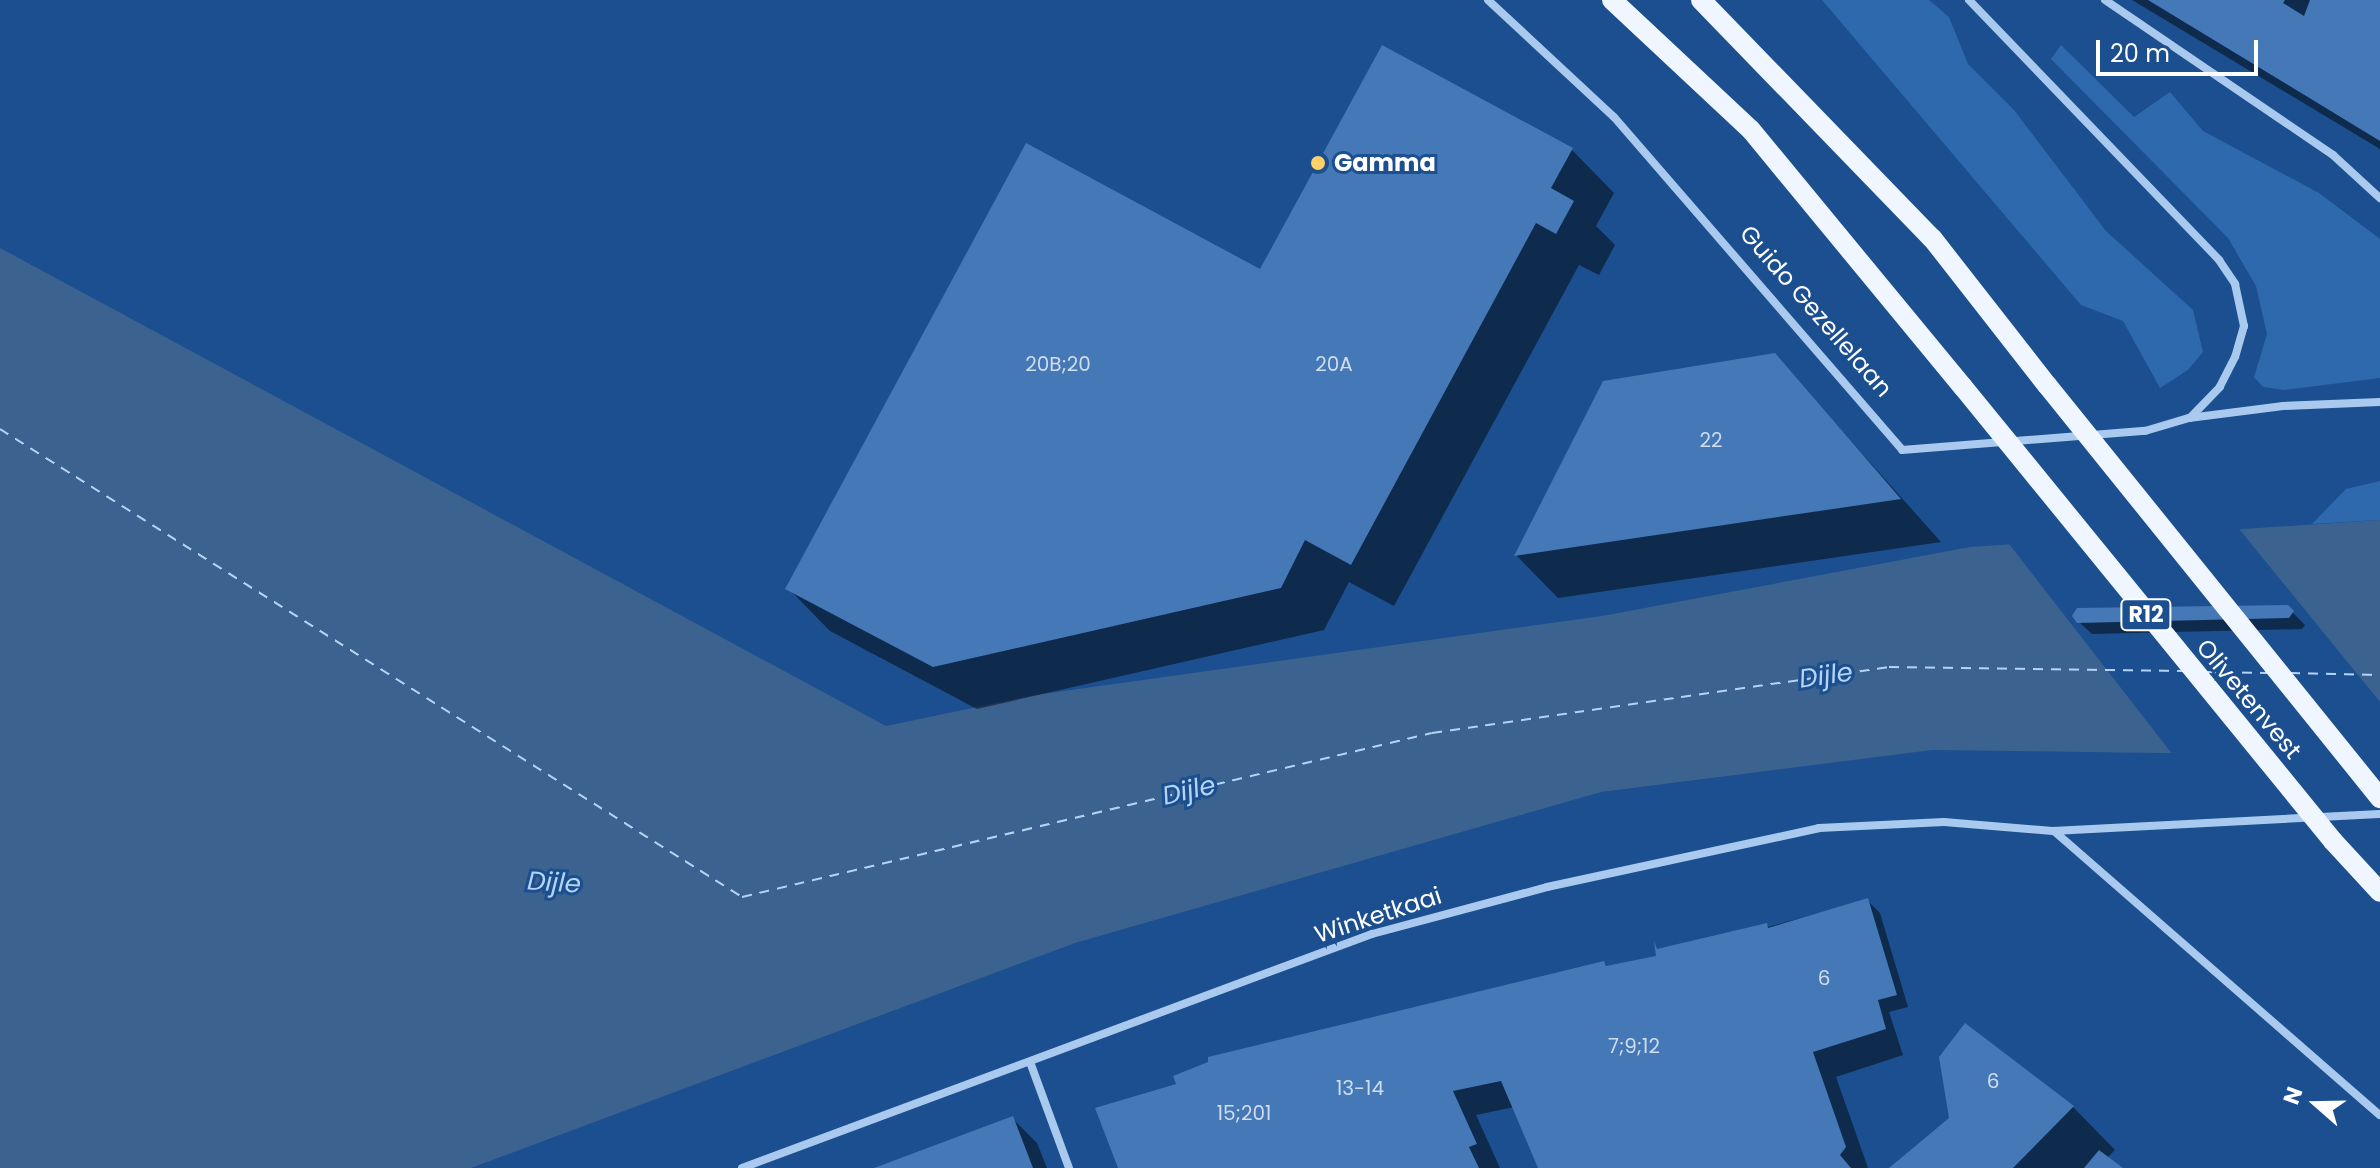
<!DOCTYPE html>
<html>
<head>
<meta charset="utf-8">
<style>
  body { margin:0 }
  #map { position:relative; width:2380px; height:1168px; overflow:hidden; background:#1b4f8f; font-family:Poppins,sans-serif }
  div>[style] { position:absolute }
  .green>* { inset:0; background:#2e69ad }
  .water>* { inset:0; background:#3c6290 }
  .pier>* { inset:0; background:#1b4f8f }
  .shadow>* { inset:0; background:#0007 }
  .ferry>* { height:2px; margin-top:-1px; transform-origin:0; background:repeating-linear-gradient(90deg,#b5d3f5 0 10px,transparent 0 18px) }
  .building>* { inset:0; background:#4478b7 }
  .street>* { height:8px; margin:-4px; padding:0 4px; transform-origin:4px; border-radius:4px; background:#a9c9ee }
  .primary>* { height:20px; margin:-10px; padding:0 10px; transform-origin:10px; border-radius:10px; background:#f0f6ff }
  .primary-bridge>* { height:20px; margin:-10px; padding:0 10px; transform-origin:10px; border-radius:10px; background:#f0f6ff }
  .dots>* { width:22px; height:22px; translate:-50% -50%; box-sizing:border-box; border:4px solid #1b4f8f; border-radius:50% }
  span { translate:-50% -50%; white-space:nowrap; text-align:center; line-height:1.15; -webkit-text-stroke:6px #1b4f8f; paint-order:stroke }
  .number-label { font-size:20px; color:#d0dded }
  .number-label span { -webkit-text-stroke-width:0 }
  .shield-label span { padding:2px 6px; background:#1b4f8f; border:2px solid; border-radius:6px; -webkit-text-stroke-width:0 }
  .shield-label { font-size:22px; color:#fff; font-weight:700 }
  .poi-label { font-size:24px; color:#fff; font-weight:700 }
  .left { translate:0 -50%; text-align:left }
  .street-label { font-size:24px; color:#fff }
  .water-label { font-size:26px; color:#b5d3f5; font-style:italic }
  .north { position:absolute; left:2276px; top:1064px; width:80px; height:80px; -webkit-text-stroke:6px #1b4f8f; paint-order:stroke; rotate:290deg; font-size:22px; font-weight:700; line-height:32px; text-align:center; color:#fff }
  .north::after { content:''; display:block; margin:auto; width:28px; height:36px; background:#fff; clip-path:polygon(50% 0,100% 100%,50% 72%,0 100%) }
  .scale { position:absolute; left:2096px; top:40px; width:162px; height:36px; box-sizing:border-box; border:4px solid #fff; border-top:0; padding-left:10px; font-size:24px; line-height:28px; white-space:nowrap; color:#fff; -webkit-text-stroke:6px #1b4f8f; paint-order:stroke }
</style>
</head>
<body>
<div id="map">
  <div class="green">
    <i style="clip-path:polygon(1822px 0,1929px 0,1949px 17px,1968px 64px,2014px 110px,2106px 231px,2193px 310px,2203px 352px,2188px 370px,2160px 388px,2123px 321px,2081px 305px)"></i>
    <i style="clip-path:polygon(2061px 45px,2134px 117px,2170px 92px,2203px 131px,2319px 193px,2380px 239px,2380px 378px,2284px 390px,2263px 387px,2254px 377px,2267px 334px,2256px 286px,2228px 238px,2051px 59px)"></i>
    <i style="clip-path:polygon(2380px 481px,2380px 520px,2312px 524px,2346px 489px)"></i>
  </div>
  <div class="water">
    <i style="clip-path:polygon(0 248px,886px 726px,1035px 695px,1602px 616px,1970px 547px,2380px 520px,2380px 756px,1932px 750px,1601px 792px,1075px 943px,471px 1168px,0 1168px)"></i>
  </div>
  <div class="pier">
    <i style="clip-path:polygon(2235px 524px,2380px 702px,2380px 760px,2173px 755px,2006px 540px)"></i>
  </div>
  <div class="shadow">
    <i style="clip-path:polygon(2132px 0,2380px 0,2380px 149px)"></i>
    <i style="clip-path:polygon(1572px 150px,1614px 193px,1596px 226px,1615px 245px,1599px 275px,1579px 265px,1394px 606px,1349px 582px,1324px 630px,977px 709px,830px 631px,788px 588px,1261px 272px)"></i>
    <i style="clip-path:polygon(1775px 356px,1941px 542px,1558px 598px,1516px 555px)"></i>
    <i style="clip-path:polygon(2287px 607px,2305px 625px,2302px 629px,2092px 634px,2079px 622px)"></i>
    <i style="clip-path:polygon(1867px 900px,1880px 913px,1908px 1007px,1889px 1012px,1903px 1055px,1836px 1077px,1868px 1168px,1540px 1168px,1514px 1107px,1476px 1115px,1500px 1168px,1120px 1168px,1604px 963px,1608px 967px,1658px 957px)"></i>
    <i style="clip-path:polygon(1966px 1025px,2073px 1107px,2115px 1150px,2107px 1158px,2119px 1168px,1893px 1168px,1951px 1119px)"></i>
    <i style="clip-path:polygon(1013px 1119px,1037px 1143px,1047px 1168px,878px 1168px)"></i>
  </div>
  <div class="ferry">
    <i style="left:0;top:429px;width:877px;rotate:32.24deg"></i>
    <i style="left:742px;top:897px;width:709px;rotate:-13.37deg"></i>
    <i style="left:1432px;top:733px;width:462px;rotate:-8.2deg"></i>
    <i style="left:1889px;top:667px;width:295px;rotate:0.8deg"></i>
    <i style="left:2206px;top:672px;width:62px;rotate:0.9deg"></i>
    <i style="left:2290px;top:673px;width:90px;rotate:1.3deg"></i>
  </div>
  <div class="building">
    <i style="clip-path:polygon(2148px 0,2285px 0,2283px 3px,2304px 16px,2310px 0,2380px 0,2380px 141px)"></i>
    <i style="clip-path:polygon(1382px 45px,1573px 148px,1551px 188px,1574px 201px,1556px 234px,1536px 223px,1351px 565px,1305px 540px,1281px 588px,933px 667px,785px 589px,1026px 143px,1260px 269px)"></i>
    <i style="clip-path:polygon(1775px 353px,1901px 499px,1514px 556px,1603px 381px)"></i>
    <i style="clip-path:polygon(2288px 605px,2294px 611px,2289px 618px,2077px 623px,2072px 616px,2077px 608px)"></i>
    <i style="clip-path:polygon(1868px 898px,1897px 995px,1878px 1000px,1886px 1029px,1813px 1052px,1846px 1147px,1840px 1155px,1851px 1168px,1538px 1168px,1501px 1081px,1453px 1091px,1477px 1144px,1469px 1147px,1479px 1168px,1118px 1168px,1095px 1108px,1176px 1084px,1173px 1076px,1208px 1062px,1208px 1057px,1604px 961px,1606px 966px,1656px 956px,1654px 941px,1657px 949px,1767px 923px,1768px 928px)"></i>
    <i style="clip-path:polygon(1965px 1023px,2074px 1106px,2013px 1168px,1889px 1168px,1949px 1118px,1939px 1057px)"></i>
    <i style="clip-path:polygon(1013px 1116px,1033px 1168px,874px 1168px)"></i>
    <i style="clip-path:polygon(2099px 1150px,2123px 1168px,2084px 1168px)"></i>
  </div>
  <div class="street">
    <i style="left:1488px;top:0;width:172px;rotate:42.9deg"></i>
    <i style="left:1614px;top:117px;width:440px;rotate:49.1deg"></i>
    <i style="left:1902px;top:450px;width:244px;rotate:-4.5deg"></i>
    <i style="left:2145px;top:431px;width:46px;rotate:-16.5deg"></i>
    <i style="left:2189px;top:418px;width:95px;rotate:-7.3deg"></i>
    <i style="left:2283px;top:406px;width:97px;rotate:-2.4deg"></i>
    <i style="left:1969px;top:0;width:361px;rotate:46.1deg"></i>
    <i style="left:2219px;top:260px;width:29px;rotate:56deg"></i>
    <i style="left:2235px;top:284px;width:43px;rotate:77.9deg"></i>
    <i style="left:2244px;top:326px;width:32px;rotate:106deg"></i>
    <i style="left:2235px;top:357px;width:34px;rotate:117deg"></i>
    <i style="left:2220px;top:387px;width:43px;rotate:134.1deg"></i>
    <i style="left:2105px;top:0;width:276px;rotate:34.2deg"></i>
    <i style="left:2333px;top:155px;width:64px;rotate:42.5deg"></i>
    <i style="left:2054px;top:831px;width:432px;rotate:41.1deg"></i>
    <i style="left:1030px;top:1062px;width:113px;rotate:69.8deg"></i>
    <i style="left:742px;top:1168px;width:672px;rotate:-20.38deg"></i>
    <i style="left:1372px;top:934px;width:181px;rotate:-15deg"></i>
    <i style="left:1547px;top:887px;width:278px;rotate:-12.2deg"></i>
    <i style="left:1819px;top:828px;width:125px;rotate:-2.7deg"></i>
    <i style="left:1944px;top:822px;width:109px;rotate:4.7deg"></i>
    <i style="left:2053px;top:831px;width:327px;rotate:-3deg"></i>
  </div>
  <div class="primary">
    <i style="left:1612px;top:0;width:190px;rotate:43.1deg"></i>
    <i style="left:1751px;top:130px;width:333px;rotate:50.5deg"></i>
    <i style="left:1701px;top:0;width:332px;rotate:45.9deg"></i>
    <i style="left:1932px;top:238px;width:187px;rotate:52deg"></i>
    <i style="left:2333px;top:841px;width:69px;rotate:47.3deg"></i>
  </div>
  <div class="primary-bridge">
    <i style="left:2047px;top:385px;width:531px;rotate:51.12deg"></i>
    <i style="left:1963px;top:387px;width:586px;rotate:50.82deg"></i>
  </div>
  <div class="dots">
    <i style="left:1318px;top:163px;background:#ffd166"></i>
  </div>
  <div class="number-label">
    <span style="left:1058px;top:364px">20B;20</span>
    <span style="left:1334px;top:364px">20A</span>
    <span style="left:1711px;top:440px">22</span>
    <span style="left:1824px;top:978px">6</span>
    <span style="left:1634px;top:1046px">7;9;12</span>
    <span style="left:1993px;top:1081px">6</span>
    <span style="left:1360px;top:1088px">13-14</span>
    <span style="left:1244px;top:1113px">15;201</span>
  </div>
  <div class="shield-label">
    <span style="left:2146px;top:615px">R12</span>
  </div>
  <div class="poi-label">
    <span class="left" style="left:1334px;top:163px">Gamma</span>
  </div>
  <div class="street-label">
    <span style="left:1816px;top:311px;rotate:49deg">Guido Gezellelaan</span>
    <span style="left:2249px;top:699px;rotate:50deg">Olivetenvest</span>
    <span style="left:1378px;top:915px;rotate:-18deg">Winketkaai</span>
  </div>
  <div class="water-label">
    <span style="left:1826px;top:676px;rotate:-8deg">Dijle</span>
    <span style="left:1189px;top:791px;rotate:-13deg">Dijle</span>
    <span style="left:554px;top:883px;rotate:4deg">Dijle</span>
  </div>
  <div class="north">N</div>
  <div class="scale">20 m</div>
</div>
</body>
</html>
